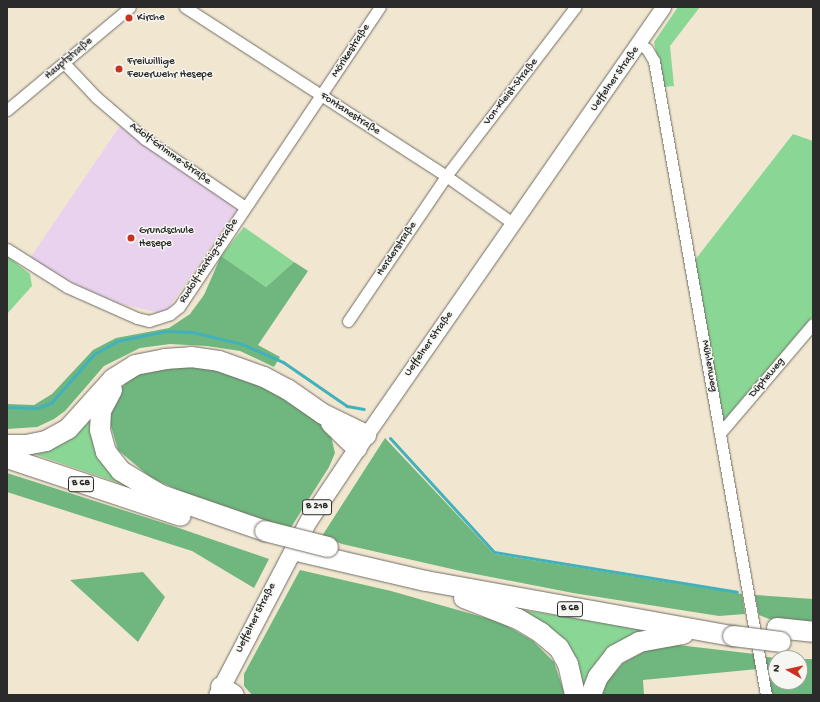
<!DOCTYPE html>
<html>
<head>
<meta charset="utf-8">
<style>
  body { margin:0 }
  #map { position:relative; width:820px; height:702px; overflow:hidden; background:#f1e7d0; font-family:"Gochi Hand",sans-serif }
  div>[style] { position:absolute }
  .built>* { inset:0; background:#e9d2ed }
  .green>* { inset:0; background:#8ad694 }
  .forest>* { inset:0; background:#6fb77e }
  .stream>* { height:3px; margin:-1.5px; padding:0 1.5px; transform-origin:1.5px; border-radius:1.5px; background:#42b1bc }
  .roads { filter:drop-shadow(0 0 1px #706d65) drop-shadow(0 0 1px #706d65) }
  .street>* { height:11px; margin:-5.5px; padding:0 5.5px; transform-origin:5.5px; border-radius:5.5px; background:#fff }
  .secondary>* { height:15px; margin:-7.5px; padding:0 7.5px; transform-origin:7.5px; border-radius:7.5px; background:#fff }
  .primary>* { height:17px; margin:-8.5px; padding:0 8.5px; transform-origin:8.5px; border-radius:8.5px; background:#fff }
  .highway>* { height:20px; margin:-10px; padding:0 10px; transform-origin:10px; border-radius:10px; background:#fff }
  .bridges { filter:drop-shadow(0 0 1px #706d65) drop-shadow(0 0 1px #706d65) }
  .highway-bridge>* { height:20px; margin:-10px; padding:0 10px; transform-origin:10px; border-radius:10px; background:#fff }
  .dots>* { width:11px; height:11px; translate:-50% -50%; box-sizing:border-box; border:2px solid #f6f6f2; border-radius:50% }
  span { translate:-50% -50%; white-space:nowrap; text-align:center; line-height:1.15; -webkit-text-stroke:3px #f6f6f2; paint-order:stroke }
  .shield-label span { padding:1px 3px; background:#f6f6f2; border:1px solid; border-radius:3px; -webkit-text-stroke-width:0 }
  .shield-label { font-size:10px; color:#2b2b2b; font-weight:700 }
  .poi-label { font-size:11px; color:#2b2b2b }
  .left { translate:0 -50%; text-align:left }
  .street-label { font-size:11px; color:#2b2b2b }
  .frame { position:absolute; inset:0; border:8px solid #2b2b2b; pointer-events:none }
  .north { position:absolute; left:768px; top:650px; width:40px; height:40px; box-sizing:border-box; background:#f6f6f2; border:1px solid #a5a5a2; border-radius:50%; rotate:278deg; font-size:11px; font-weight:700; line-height:16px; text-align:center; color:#2b2b2b }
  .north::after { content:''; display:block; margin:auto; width:14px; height:18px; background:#c8321e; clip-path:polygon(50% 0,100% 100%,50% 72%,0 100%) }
</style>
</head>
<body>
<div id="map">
  <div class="built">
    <i style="clip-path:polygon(120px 126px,141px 143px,232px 205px,236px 211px,166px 312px,161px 313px,121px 304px,81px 287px,30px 258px)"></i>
  </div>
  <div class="green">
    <i style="clip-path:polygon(678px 7px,700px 7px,670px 46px,674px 86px,663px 87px,654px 42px)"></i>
    <i style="clip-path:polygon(793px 134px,813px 141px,813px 316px,723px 423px,695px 260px)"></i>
    <i style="clip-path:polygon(244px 227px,294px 262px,266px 287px,221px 256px)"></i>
    <i style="clip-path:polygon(7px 256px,30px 274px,32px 286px,7px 314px)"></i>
    <i style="clip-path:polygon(96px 412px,131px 487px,25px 451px)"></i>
    <i style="clip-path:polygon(504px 607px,656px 631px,637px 636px,586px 695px,573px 663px)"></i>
  </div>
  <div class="forest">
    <i style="clip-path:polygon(221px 256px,266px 287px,294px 262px,308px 271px,258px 345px,280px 357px,274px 367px,240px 351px,207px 346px,170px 344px,140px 348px,104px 366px,65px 411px,54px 419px,37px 427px,7px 429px,7px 404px,34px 405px,52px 394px,93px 350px,116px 338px,169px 328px,190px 314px,204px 295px)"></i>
    <i style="clip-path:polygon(182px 364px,229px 372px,276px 393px,322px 423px,330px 432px,335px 453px,329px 467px,290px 529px,208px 503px,151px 478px,118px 450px,110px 423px,112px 407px,119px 391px,130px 378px,146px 371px)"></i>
    <i style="clip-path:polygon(385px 438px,494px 554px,742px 594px,745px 614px,719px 616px,573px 593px,465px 572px,342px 544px,322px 536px)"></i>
    <i style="clip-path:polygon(7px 473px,173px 526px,269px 559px,254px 588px,192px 551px,7px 492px)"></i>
    <i style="clip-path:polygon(300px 570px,391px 591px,500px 622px,533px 641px,554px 662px,565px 695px,252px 695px,244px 686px,244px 674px)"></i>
    <i style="clip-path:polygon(143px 572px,165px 597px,138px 642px,70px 580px)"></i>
    <i style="clip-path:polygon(755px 595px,813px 599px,813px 626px,777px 622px,759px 615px)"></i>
    <i style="clip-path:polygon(678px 645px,755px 654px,758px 669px,643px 680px,644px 695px,600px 695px,604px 685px,623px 663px,649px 649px)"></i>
    <i style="clip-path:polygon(765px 657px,781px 658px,776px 658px,776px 682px,800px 682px,800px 659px,813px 659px,813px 695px,771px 695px)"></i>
  </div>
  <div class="stream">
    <i style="left:7px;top:407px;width:30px;rotate:2deg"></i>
    <i style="left:37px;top:408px;width:15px;rotate:-20deg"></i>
    <i style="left:51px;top:403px;width:65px;rotate:-48.7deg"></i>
    <i style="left:94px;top:354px;width:26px;rotate:-29deg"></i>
    <i style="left:117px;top:341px;width:50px;rotate:-11.5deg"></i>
    <i style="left:166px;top:331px;width:26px;rotate:2deg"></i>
    <i style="left:192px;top:332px;width:51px;rotate:13.5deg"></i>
    <i style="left:242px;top:344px;width:45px;rotate:23.7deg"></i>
    <i style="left:283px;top:362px;width:78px;rotate:34.5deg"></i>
    <i style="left:347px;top:406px;width:17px;rotate:10deg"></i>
    <i style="left:390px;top:438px;width:154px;rotate:47.6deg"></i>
    <i style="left:494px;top:552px;width:246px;rotate:9.3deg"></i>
  </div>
  <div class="roads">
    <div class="street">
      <i style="left:185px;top:7px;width:311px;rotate:32.9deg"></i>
      <i style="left:446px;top:176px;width:83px;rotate:35.2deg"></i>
      <i style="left:639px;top:43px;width:10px;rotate:37deg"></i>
      <i style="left:647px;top:49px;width:14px;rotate:60deg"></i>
      <i style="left:654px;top:61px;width:644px;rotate:79.98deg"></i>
      <i style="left:64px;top:63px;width:47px;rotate:46.7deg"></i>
      <i style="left:96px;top:97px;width:65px;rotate:40.6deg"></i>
      <i style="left:145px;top:139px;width:121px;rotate:34.2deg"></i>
      <i style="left:7px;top:110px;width:160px;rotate:-39.9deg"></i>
      <i style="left:7px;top:249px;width:71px;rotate:32.3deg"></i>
      <i style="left:67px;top:287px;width:77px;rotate:23.9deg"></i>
      <i style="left:137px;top:318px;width:12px;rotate:14deg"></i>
      <i style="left:149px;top:321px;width:22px;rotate:-18deg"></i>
      <i style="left:170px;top:314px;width:11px;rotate:-38deg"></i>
      <i style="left:179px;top:307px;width:361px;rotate:-56.2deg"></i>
      <i style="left:348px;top:321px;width:175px;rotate:-55.9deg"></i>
      <i style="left:446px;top:176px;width:213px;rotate:-52.6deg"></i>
      <i style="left:721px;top:432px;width:142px;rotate:-49.6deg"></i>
    </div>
    <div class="secondary">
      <i style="left:366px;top:435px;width:521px;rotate:-55.24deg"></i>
    </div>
    <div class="primary">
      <i style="left:217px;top:695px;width:196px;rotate:-62.4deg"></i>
      <i style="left:308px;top:521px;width:102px;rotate:-56.2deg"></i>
    </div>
    <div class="highway">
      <i style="left:112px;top:390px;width:24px;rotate:118deg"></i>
      <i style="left:101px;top:411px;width:19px;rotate:93deg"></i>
      <i style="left:100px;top:430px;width:23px;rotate:75deg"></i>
      <i style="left:106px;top:452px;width:24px;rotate:52deg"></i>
      <i style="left:121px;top:471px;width:47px;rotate:31deg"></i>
      <i style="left:161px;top:495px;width:110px;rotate:19.1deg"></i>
      <i style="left:331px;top:423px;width:36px;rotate:44deg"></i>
      <i style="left:7px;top:445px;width:19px"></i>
      <i style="left:26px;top:445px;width:20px;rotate:-11deg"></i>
      <i style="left:46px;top:441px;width:25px;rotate:-29deg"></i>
      <i style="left:68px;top:429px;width:67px;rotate:-48deg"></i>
      <i style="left:113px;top:379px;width:26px;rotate:-32deg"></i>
      <i style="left:135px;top:365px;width:31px;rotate:-11deg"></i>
      <i style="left:165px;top:359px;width:26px;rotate:-4deg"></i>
      <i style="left:191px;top:357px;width:28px;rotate:8deg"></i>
      <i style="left:219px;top:361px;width:48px;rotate:19.6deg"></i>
      <i style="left:264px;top:377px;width:26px;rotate:28deg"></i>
      <i style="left:287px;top:389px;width:44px;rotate:34.8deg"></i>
      <i style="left:323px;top:414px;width:48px;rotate:26deg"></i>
      <i style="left:7px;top:458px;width:183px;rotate:18.4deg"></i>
      <i style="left:297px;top:551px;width:132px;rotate:13.1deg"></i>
      <i style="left:426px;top:581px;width:312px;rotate:10.2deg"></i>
      <i style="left:464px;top:598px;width:58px;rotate:21.3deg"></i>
      <i style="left:518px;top:619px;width:27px;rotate:31deg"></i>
      <i style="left:541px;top:633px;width:23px;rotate:40deg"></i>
      <i style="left:559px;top:648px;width:18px;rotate:61deg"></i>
      <i style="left:568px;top:664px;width:32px;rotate:77deg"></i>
      <i style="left:777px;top:628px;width:36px;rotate:6deg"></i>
      <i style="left:221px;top:687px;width:15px;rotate:32deg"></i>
      <i style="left:591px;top:695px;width:19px;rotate:-69deg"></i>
      <i style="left:598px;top:677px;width:28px;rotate:-52deg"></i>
      <i style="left:615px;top:655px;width:27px;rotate:-28deg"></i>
      <i style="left:639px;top:642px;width:45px;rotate:-10.3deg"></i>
    </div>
  </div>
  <div class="bridges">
    <div class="highway-bridge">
      <i style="left:265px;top:531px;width:65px;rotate:14.3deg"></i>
      <i style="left:733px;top:636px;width:48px;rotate:7.1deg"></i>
    </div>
  </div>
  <div class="dots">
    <i style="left:129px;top:18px;background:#c8321e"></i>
    <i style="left:119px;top:69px;background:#c8321e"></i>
    <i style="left:131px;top:238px;background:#c8321e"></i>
  </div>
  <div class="shield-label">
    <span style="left:81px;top:484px">B 68</span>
    <span style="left:317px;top:507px">B 218</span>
    <span style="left:570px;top:609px">B 68</span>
  </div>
  <div class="poi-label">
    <span class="left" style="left:137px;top:18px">Kirche</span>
    <span class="left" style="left:127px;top:69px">Freiwillige<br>Feuerwehr Hesepe</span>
    <span class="left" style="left:139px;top:238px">Grundschule<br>Hesepe</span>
  </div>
  <div class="street-label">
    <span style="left:351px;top:51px;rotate:-57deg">Mörikestraße</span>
    <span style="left:69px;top:59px;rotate:-40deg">Hauptstraße</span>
    <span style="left:615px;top:79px;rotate:-55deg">Ueffelner Straße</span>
    <span style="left:511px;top:92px;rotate:-52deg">Von-Kleist-Straße</span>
    <span style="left:350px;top:114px;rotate:33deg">Fontanestraße</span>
    <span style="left:170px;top:154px;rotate:36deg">Adolf-Grimme-Straße</span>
    <span style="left:397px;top:249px;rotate:-56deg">Herderstraße</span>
    <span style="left:209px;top:261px;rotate:-57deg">Rudolf-Harbig-Straße</span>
    <span style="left:429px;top:344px;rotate:-55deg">Ueffelner Straße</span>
    <span style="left:709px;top:366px;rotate:80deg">Mühlenweg</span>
    <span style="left:767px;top:378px;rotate:-50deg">Düpteweg</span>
    <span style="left:256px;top:618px;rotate:-63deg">Ueffelner Straße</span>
  </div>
  <div class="frame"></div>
  <div class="north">N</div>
</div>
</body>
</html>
